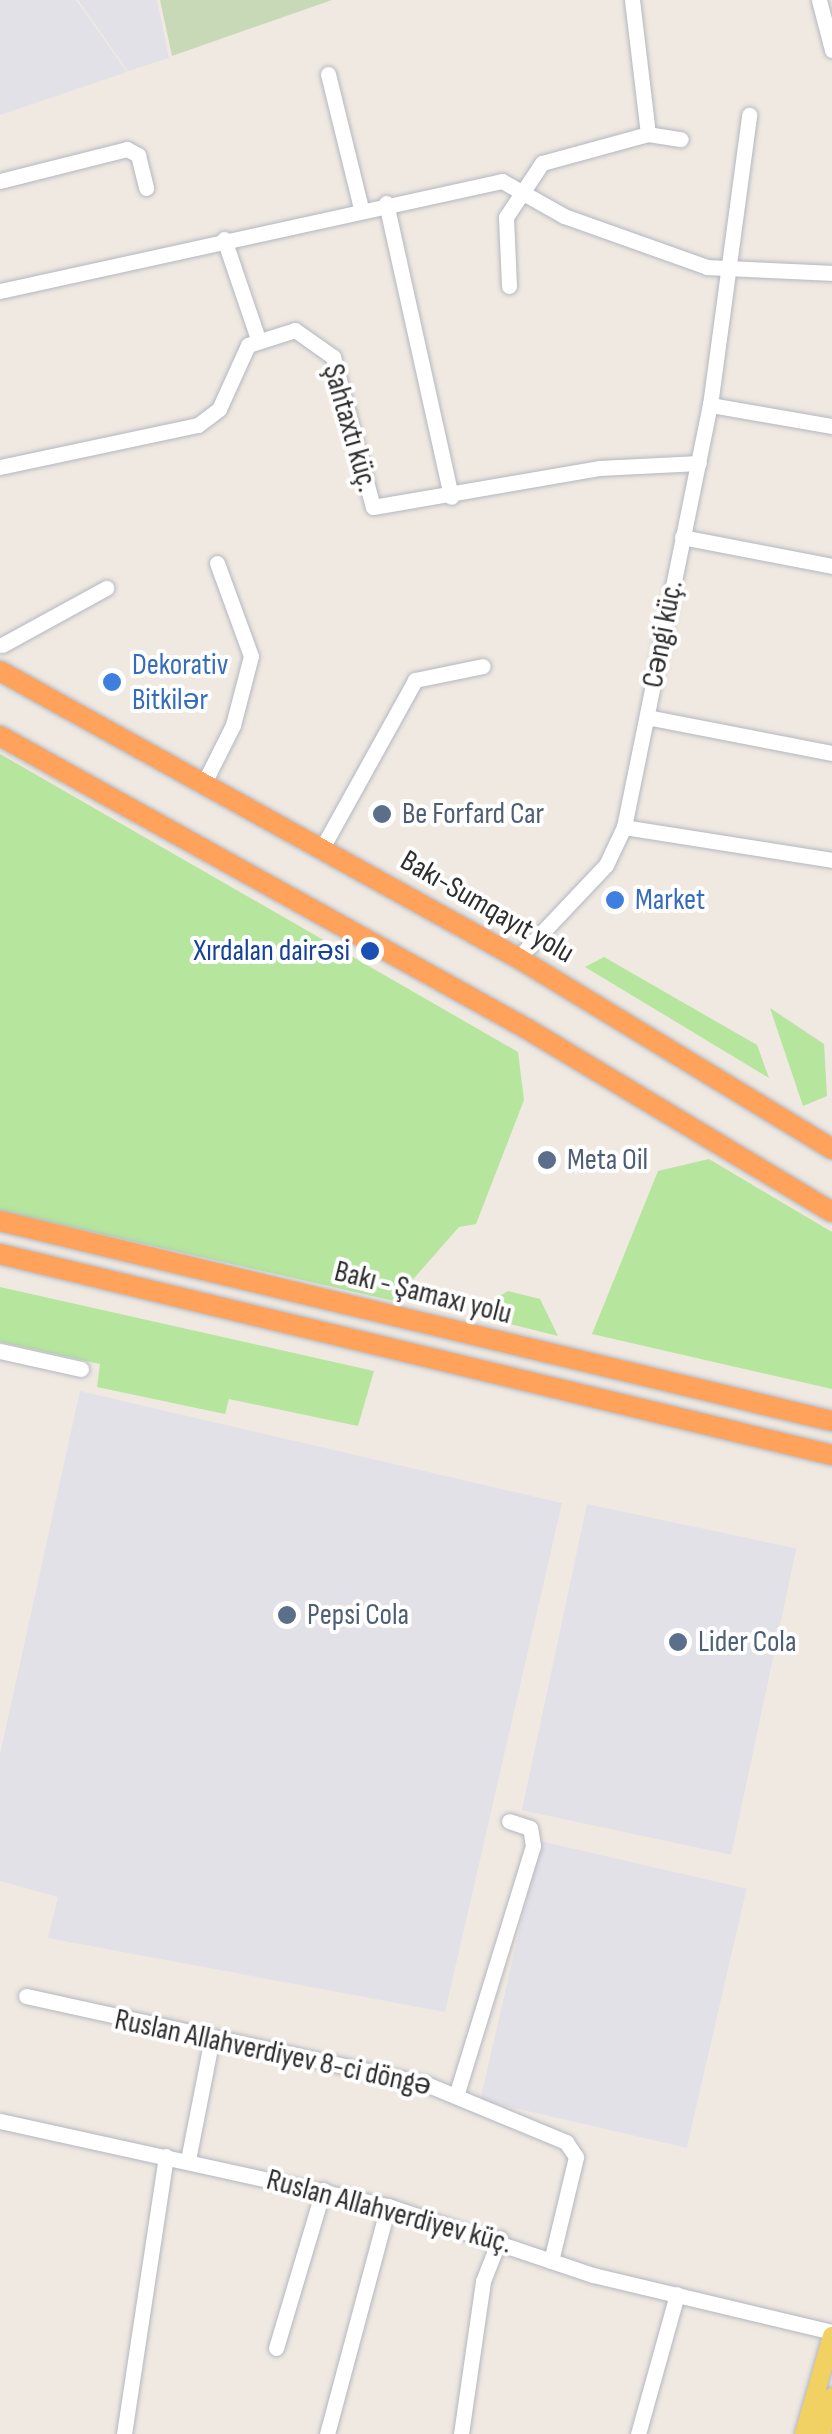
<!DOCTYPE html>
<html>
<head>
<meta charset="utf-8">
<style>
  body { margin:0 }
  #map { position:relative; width:832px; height:2434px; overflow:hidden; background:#efe9e1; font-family:"Sofia Sans Condensed",sans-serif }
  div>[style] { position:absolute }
  .industrial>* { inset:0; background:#e3e1e8; transform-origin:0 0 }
  .green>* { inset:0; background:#b6e59e }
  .cemetery>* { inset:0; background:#c8d9b8 }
  .roads { filter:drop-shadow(0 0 2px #b4b7c1) drop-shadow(0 0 2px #b4b7c1) }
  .minor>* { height:15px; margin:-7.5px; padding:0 7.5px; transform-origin:7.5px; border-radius:7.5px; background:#fff }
  .major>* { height:18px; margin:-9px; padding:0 9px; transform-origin:9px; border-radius:9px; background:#f2d163 }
  .highway>* { height:20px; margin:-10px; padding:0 10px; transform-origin:10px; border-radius:10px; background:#ffa35c }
  .dots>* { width:28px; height:28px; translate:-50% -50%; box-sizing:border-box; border:5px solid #fff; border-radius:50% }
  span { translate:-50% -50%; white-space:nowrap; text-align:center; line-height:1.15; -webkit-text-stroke:8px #fff; paint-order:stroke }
  .street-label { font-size:30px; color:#2e2e2e }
  .shop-label { font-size:30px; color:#366cbe }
  .left { translate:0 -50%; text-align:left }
  .service-label { font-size:30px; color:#4e5e75 }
  .transit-label { font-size:30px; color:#164399 }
  .right { translate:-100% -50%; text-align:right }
</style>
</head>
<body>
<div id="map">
  <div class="industrial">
    <i style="clip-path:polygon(0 0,76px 0,127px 72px,0 115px)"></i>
    <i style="clip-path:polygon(78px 0,157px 0,169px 58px,128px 71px)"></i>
    <i style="clip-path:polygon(80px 1391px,562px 1503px,445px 2012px,48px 1938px,58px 1897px,0 1881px,0 1754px)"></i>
    <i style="left:587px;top:1504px;width:214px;height:313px;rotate:12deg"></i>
    <i style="left:540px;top:1841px;width:212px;height:266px;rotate:13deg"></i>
  </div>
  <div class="green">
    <i style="clip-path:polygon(0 754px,518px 1052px,524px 1100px,476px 1224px,459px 1227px,394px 1301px,0 1211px)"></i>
    <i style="clip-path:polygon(604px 957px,757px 1045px,769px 1078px,585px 967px)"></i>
    <i style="clip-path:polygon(770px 1008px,824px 1044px,827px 1096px,803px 1106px)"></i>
    <i style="clip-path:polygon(709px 1159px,832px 1232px,832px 1389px,592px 1334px,658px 1171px)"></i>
    <i style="clip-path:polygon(0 1287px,374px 1371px,358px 1426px,229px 1399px,225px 1414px,97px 1387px,100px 1364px,0 1342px)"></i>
    <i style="clip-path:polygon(508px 1291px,540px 1299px,558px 1336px,470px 1314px)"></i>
  </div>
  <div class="cemetery">
    <i style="clip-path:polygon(160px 0,332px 0,172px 56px)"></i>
  </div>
  <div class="roads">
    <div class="minor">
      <i style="left:819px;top:0;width:52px;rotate:75.4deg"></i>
      <i style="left:328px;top:74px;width:138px;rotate:76.2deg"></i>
      <i style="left:648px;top:134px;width:33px;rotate:9deg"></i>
      <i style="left:0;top:181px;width:131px;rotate:-14.1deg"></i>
      <i style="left:127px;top:149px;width:13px;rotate:29deg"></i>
      <i style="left:138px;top:155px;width:34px;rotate:76deg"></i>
      <i style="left:386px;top:203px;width:301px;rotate:77.5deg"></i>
      <i style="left:224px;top:239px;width:102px;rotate:71.2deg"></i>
      <i style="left:509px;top:286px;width:69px;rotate:-92.5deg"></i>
      <i style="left:506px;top:217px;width:65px;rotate:-56.3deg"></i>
      <i style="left:542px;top:163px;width:110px;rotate:-15.3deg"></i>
      <i style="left:648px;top:134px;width:135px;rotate:-96.8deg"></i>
      <i style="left:0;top:291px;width:514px;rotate:-12.36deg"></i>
      <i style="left:502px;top:181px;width:71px;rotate:29.4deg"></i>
      <i style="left:564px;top:216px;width:152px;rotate:19.6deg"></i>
      <i style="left:707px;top:267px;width:125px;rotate:2.7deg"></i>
      <i style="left:710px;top:405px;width:124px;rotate:9.8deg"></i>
      <i style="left:0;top:467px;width:202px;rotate:-12deg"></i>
      <i style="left:198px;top:425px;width:26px;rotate:-37deg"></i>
      <i style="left:219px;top:409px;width:70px;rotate:-65.6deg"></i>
      <i style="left:248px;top:345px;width:49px;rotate:-17.7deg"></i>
      <i style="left:295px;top:330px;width:47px;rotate:35.4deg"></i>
      <i style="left:333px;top:357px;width:155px;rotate:75.1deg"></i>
      <i style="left:373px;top:507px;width:229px;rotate:-9.8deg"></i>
      <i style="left:599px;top:468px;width:100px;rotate:-2.9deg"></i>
      <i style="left:682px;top:537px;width:153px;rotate:10.9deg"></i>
      <i style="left:2px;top:645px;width:119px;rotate:-28.7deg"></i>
      <i style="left:647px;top:717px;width:188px;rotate:11deg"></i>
      <i style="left:204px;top:783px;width:65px;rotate:-63.4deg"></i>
      <i style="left:233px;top:725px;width:71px;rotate:-75.4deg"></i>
      <i style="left:251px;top:656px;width:99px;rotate:-110.1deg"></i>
      <i style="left:624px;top:827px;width:211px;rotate:9deg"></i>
      <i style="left:322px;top:848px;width:192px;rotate:-61deg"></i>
      <i style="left:415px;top:680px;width:69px;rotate:-11.6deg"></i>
      <i style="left:518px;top:958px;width:128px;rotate:-46.6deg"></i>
      <i style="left:606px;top:865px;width:42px;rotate:-64.7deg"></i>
      <i style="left:624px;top:827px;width:431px;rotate:-78.5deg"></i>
      <i style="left:710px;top:405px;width:293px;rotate:-82.3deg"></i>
      <i style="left:0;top:1351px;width:83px;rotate:12.5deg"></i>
      <i style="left:26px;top:1996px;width:410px;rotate:12.4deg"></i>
      <i style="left:426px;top:2084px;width:152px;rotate:22.5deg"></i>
      <i style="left:566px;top:2142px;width:18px;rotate:56deg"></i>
      <i style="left:576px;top:2157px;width:107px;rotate:103.5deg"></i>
      <i style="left:456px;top:2096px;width:262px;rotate:-72.9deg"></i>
      <i style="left:533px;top:1846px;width:18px;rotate:-99deg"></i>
      <i style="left:530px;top:1828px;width:22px;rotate:-162deg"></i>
      <i style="left:0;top:2121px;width:397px;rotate:12.4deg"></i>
      <i style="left:388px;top:2206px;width:216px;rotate:18.6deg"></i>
      <i style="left:593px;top:2275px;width:246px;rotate:13.4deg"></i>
      <i style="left:188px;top:2160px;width:119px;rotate:-78.9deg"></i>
      <i style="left:276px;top:2348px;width:165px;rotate:-73.4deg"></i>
      <i style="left:124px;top:2434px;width:281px;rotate:-81.4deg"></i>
      <i style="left:327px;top:2434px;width:236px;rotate:-75deg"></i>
      <i style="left:461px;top:2434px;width:155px;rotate:-81.8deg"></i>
      <i style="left:483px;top:2281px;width:46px;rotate:-68.4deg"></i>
      <i style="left:638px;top:2434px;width:145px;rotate:-74.4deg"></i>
    </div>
    <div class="major">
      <i style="left:804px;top:2434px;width:102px;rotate:-74.1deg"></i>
      <i style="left:821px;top:2434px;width:39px;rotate:-73deg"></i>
    </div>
    <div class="highway">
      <i style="left:0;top:671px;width:592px;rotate:28.99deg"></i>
      <i style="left:518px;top:958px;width:368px;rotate:31.3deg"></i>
      <i style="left:0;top:736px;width:605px;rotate:29.06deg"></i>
      <i style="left:529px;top:1030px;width:353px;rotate:31deg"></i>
      <i style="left:0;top:1221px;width:856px;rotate:13.52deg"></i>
      <i style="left:0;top:1254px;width:856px;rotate:13.58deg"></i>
    </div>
  </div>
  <div class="dots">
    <i style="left:112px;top:682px;background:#3f7fe0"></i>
    <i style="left:382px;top:814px;background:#5c6f8a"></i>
    <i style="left:615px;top:900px;background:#3f7fe0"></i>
    <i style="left:370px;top:951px;background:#1a4fb4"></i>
    <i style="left:547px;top:1160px;background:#5c6f8a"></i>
    <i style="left:287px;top:1615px;background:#5c6f8a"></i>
    <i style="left:678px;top:1642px;background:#5c6f8a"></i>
  </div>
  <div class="street-label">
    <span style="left:350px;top:428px;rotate:74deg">Şahtaxtı küç.</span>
    <span style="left:663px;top:634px;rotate:-79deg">Cəngi küç.</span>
    <span style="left:487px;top:907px;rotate:30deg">Bakı-Sumqayıt yolu</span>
    <span style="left:423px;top:1293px;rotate:14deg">Bakı - Şamaxı yolu</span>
    <span style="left:273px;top:2053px;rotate:12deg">Ruslan Allahverdiyev 8-ci döngə</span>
    <span style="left:389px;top:2212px;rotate:15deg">Ruslan Allahverdiyev küç.</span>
  </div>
  <div class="shop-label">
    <span class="left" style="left:132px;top:682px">Dekorativ<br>Bitkilər</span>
    <span class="left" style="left:635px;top:900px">Market</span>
  </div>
  <div class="service-label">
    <span class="left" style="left:402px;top:814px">Be Forfard Car</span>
    <span class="left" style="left:567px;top:1160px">Meta Oil</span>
    <span class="left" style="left:307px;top:1615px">Pepsi Cola</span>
    <span class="left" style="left:698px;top:1642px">Lider Cola</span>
  </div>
  <div class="transit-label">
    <span class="right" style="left:350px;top:951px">Xırdalan dairəsi</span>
  </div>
</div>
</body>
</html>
